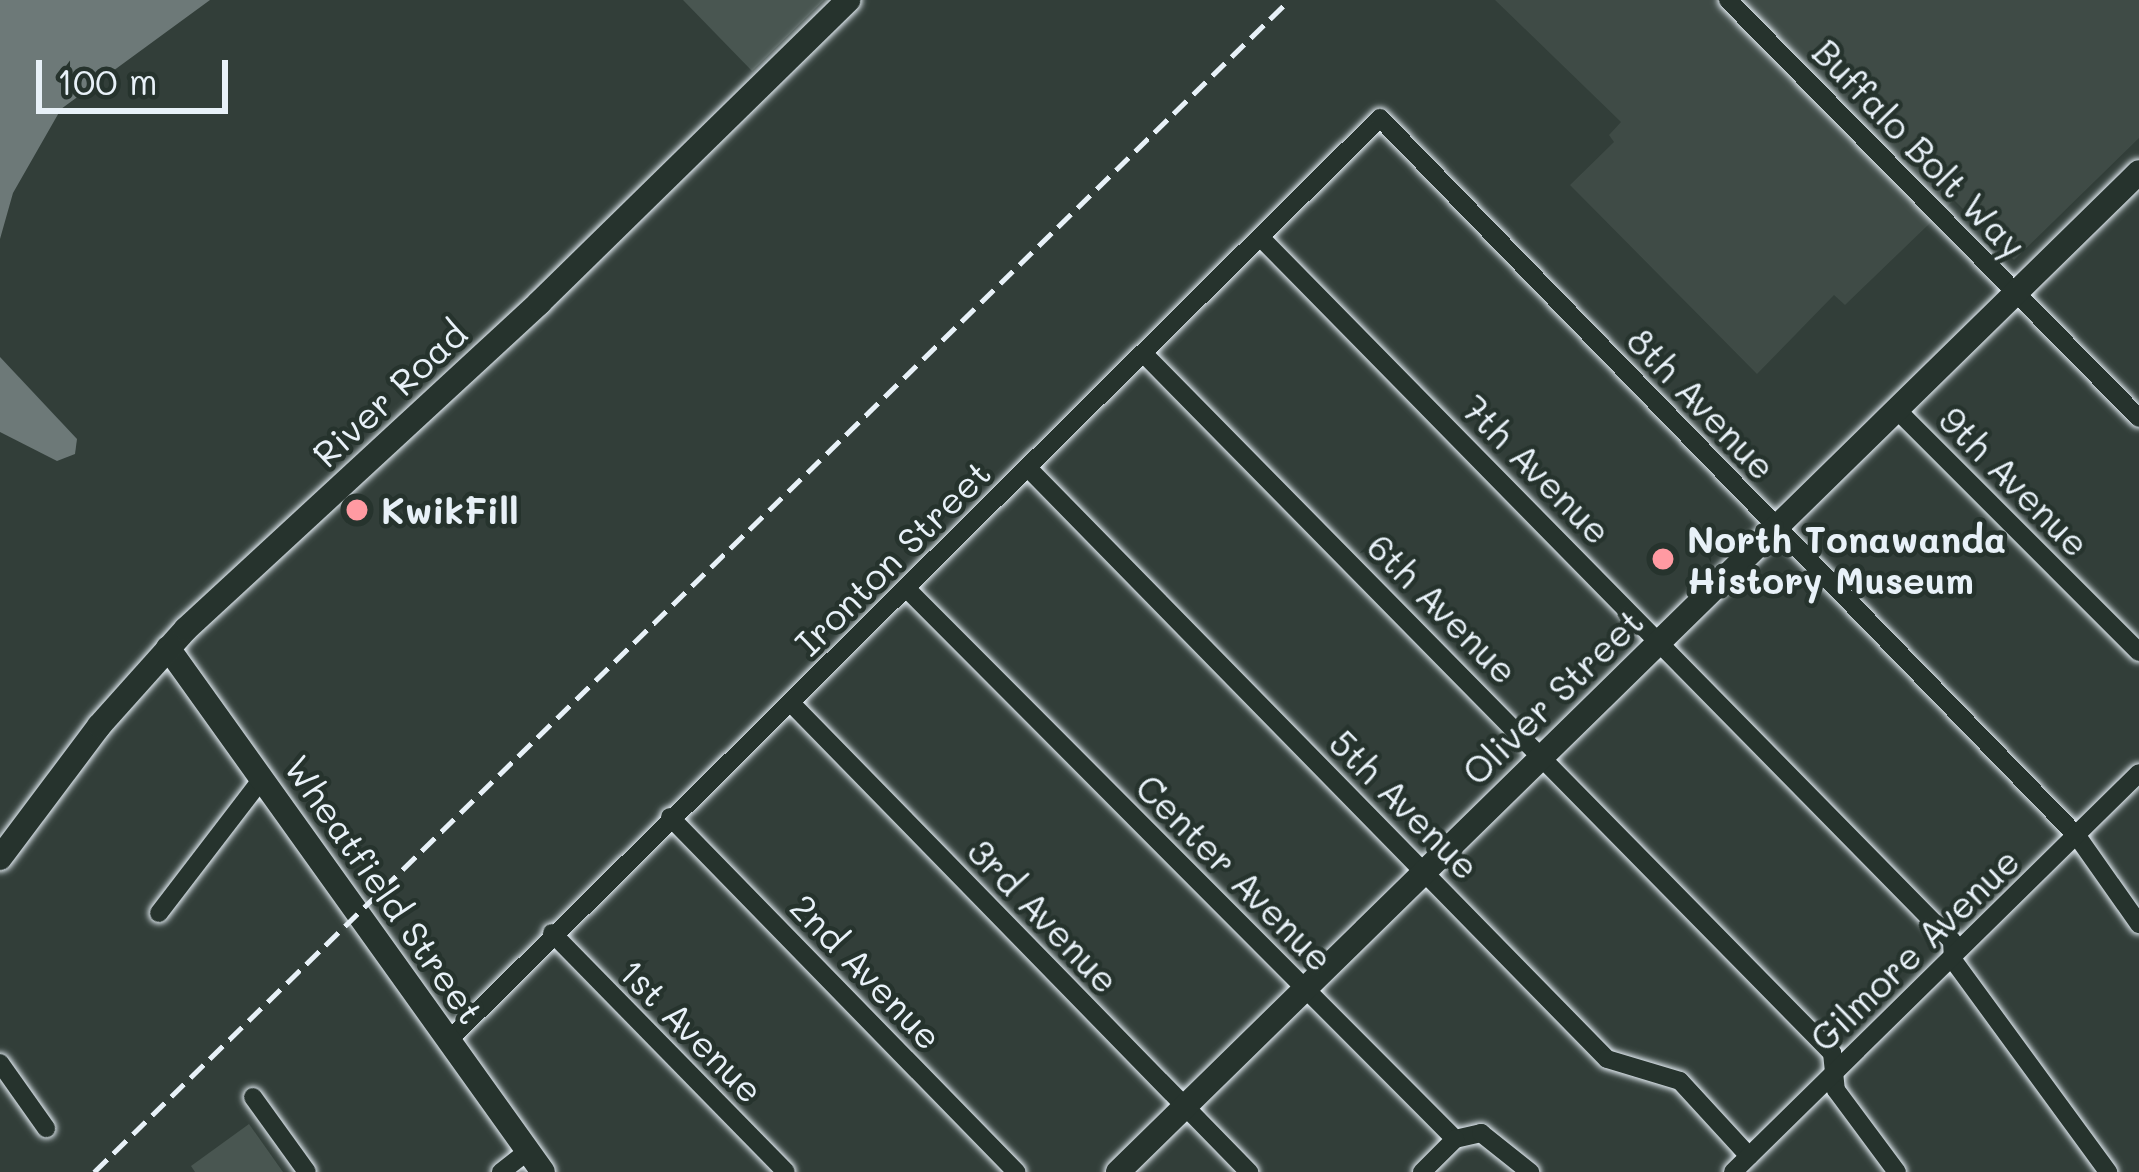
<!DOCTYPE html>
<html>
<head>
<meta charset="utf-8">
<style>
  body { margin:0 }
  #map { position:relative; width:2139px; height:1172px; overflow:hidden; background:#323e39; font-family:Mali,sans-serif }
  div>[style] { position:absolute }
  .built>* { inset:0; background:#3f4b46 }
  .green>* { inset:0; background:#495651 }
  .water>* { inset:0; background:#6d7978 }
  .roads { filter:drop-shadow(0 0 3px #e8f1f8) drop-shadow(0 0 3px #e8f1f8) }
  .minor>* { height:18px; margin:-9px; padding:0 9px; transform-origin:9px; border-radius:9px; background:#26332d }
  .major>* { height:24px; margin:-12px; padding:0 12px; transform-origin:12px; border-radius:12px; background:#26332d }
  .rail>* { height:4.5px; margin-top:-2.25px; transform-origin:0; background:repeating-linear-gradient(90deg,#e8f1f8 0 18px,transparent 0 27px) }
  .dots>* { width:33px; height:33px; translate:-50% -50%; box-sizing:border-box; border:6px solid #26332d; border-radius:50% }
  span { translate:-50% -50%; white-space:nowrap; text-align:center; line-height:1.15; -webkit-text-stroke:9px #26332d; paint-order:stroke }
  .street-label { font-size:36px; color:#e8f1f8 }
  .poi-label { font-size:36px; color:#e8f1f8; font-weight:700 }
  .left { translate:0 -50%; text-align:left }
  .scale { position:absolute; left:36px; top:60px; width:192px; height:54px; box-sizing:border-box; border:6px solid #e8f1f8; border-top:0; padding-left:15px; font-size:36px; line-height:42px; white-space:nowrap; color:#e8f1f8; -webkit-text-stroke:9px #26332d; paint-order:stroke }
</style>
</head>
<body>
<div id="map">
  <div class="built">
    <i style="clip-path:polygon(1495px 0,2139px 0,2139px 138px,2014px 260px,1954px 200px,1845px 305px,1834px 295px,1757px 374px,1570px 185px,1614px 142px,1609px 135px,1621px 122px)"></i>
  </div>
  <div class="green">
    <i style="clip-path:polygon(683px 0,824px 0,752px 71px)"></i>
    <i style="clip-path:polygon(249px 1124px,283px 1172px,195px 1172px,191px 1166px)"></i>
  </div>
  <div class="water">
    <i style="clip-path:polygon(0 0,210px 0,61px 109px,13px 193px,0 239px)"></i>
    <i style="clip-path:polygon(0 357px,77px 439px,75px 454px,57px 461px,0 432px)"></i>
  </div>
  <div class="roads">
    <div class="minor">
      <i style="left:1728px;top:0;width:586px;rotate:45.48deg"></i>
      <i style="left:1261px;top:238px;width:986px;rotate:45.49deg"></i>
      <i style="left:1952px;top:941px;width:19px;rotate:87deg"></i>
      <i style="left:1953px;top:960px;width:263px;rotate:53.8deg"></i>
      <i style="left:1144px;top:354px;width:981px;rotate:45.45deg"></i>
      <i style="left:1832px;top:1053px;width:37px;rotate:84deg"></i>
      <i style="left:1836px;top:1090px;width:102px;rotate:53.4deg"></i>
      <i style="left:1895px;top:408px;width:345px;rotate:45deg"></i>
      <i style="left:1028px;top:468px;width:827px;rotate:45.59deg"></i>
      <i style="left:1607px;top:1059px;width:76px;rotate:16.8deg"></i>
      <i style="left:1680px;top:1081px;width:102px;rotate:47.4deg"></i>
      <i style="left:906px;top:588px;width:778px;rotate:45.1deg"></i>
      <i style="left:1455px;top:1139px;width:27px;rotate:-13deg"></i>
      <i style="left:1481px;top:1133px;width:63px;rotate:38.5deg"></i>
      <i style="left:791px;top:703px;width:656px;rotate:45.68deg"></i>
      <i style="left:670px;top:817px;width:496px;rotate:45.7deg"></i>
      <i style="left:159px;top:913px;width:169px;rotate:-52.5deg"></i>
      <i style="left:552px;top:933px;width:334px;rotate:45.6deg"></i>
      <i style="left:449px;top:1040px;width:1310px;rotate:-44.72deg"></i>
      <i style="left:1380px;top:118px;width:1001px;rotate:45.85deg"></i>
      <i style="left:2077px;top:836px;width:108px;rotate:54.8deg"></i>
      <i style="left:0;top:1063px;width:80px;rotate:54.7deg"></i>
      <i style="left:253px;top:1097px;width:92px;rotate:54.2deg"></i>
      <i style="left:501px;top:1172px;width:34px;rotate:-38deg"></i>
      <i style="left:1422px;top:1172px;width:47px;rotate:-45deg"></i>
      <i style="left:1733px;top:1172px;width:569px;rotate:-44.5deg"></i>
    </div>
    <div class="major">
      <i style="left:168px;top:648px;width:644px;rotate:54.41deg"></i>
      <i style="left:0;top:858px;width:165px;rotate:-53.1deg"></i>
      <i style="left:99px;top:726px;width:130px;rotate:-48.1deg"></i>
      <i style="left:186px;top:629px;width:481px;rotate:-42.7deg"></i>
      <i style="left:539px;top:303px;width:433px;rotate:-44.4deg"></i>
      <i style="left:1118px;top:1172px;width:1429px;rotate:-44.4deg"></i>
    </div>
  </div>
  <div class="rail">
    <i style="left:94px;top:1172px;width:1674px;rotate:-44.44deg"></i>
  </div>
  <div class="dots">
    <i style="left:357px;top:510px;background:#ff9aa2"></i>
    <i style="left:1663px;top:559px;background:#ff9aa2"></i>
  </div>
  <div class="street-label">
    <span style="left:1920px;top:148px;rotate:46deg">Buffalo Bolt Way</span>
    <span style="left:389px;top:393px;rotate:-43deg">River Road</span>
    <span style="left:1702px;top:403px;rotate:46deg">8th Avenue</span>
    <span style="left:1537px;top:469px;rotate:45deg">7th Avenue</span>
    <span style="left:2015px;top:481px;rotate:45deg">9th Avenue</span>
    <span style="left:892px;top:557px;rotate:-45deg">Ironton Street</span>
    <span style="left:1443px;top:608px;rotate:45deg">6th Avenue</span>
    <span style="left:1552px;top:696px;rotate:-44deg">Oliver Street</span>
    <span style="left:1405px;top:804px;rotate:45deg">5th Avenue</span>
    <span style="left:1235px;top:872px;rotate:45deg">Center Avenue</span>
    <span style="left:385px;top:889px;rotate:55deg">Wheatfield Street</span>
    <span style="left:1044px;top:915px;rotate:46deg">3rd Avenue</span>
    <span style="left:1914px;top:949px;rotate:-44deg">Gilmore Avenue</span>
    <span style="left:867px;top:971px;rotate:46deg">2nd Avenue</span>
    <span style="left:692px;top:1030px;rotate:45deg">1st Avenue</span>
  </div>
  <div class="poi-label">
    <span class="left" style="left:381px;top:510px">KwikFill</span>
    <span class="left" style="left:1687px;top:559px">North Tonawanda<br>History Museum</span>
  </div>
  <div class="scale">100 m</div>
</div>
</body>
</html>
